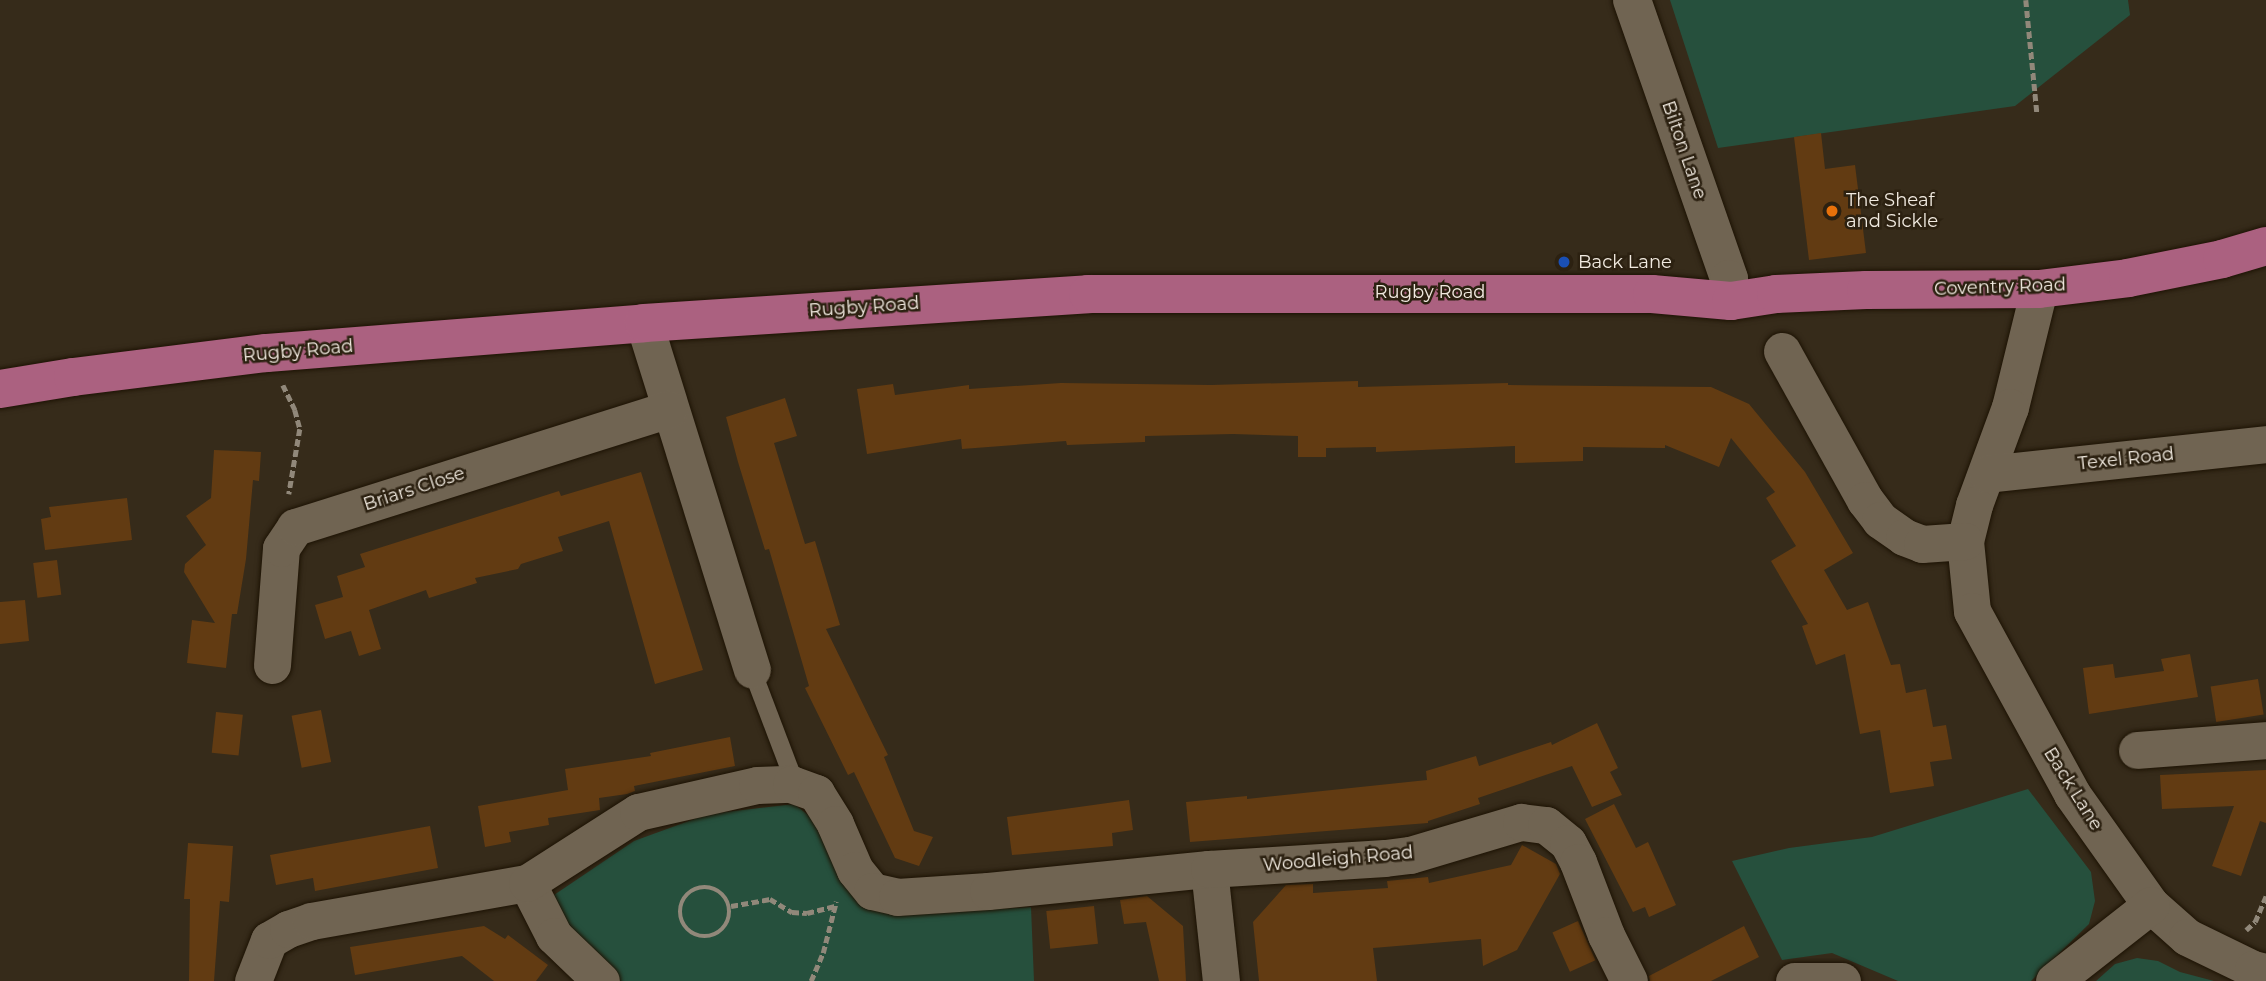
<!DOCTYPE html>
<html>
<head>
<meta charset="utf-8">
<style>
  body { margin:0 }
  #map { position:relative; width:2266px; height:981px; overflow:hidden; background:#362b1a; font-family:Montserrat,sans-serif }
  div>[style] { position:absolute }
  .green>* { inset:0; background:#26503d }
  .building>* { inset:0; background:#623b12; transform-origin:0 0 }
  .path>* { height:4.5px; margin-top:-2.25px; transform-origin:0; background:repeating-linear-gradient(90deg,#91887a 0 7px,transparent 0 10.5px) }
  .path>.ring { margin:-2.25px; padding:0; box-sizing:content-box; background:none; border:4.5px solid #91887a; border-radius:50% }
  .roads { filter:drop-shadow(0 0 2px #1d1304) drop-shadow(0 0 2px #1d1304) }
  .lane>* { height:18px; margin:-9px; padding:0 9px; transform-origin:9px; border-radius:9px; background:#706452 }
  .street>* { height:37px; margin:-18.5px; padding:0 18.5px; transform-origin:18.5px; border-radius:18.5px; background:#706452 }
  .secondary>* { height:38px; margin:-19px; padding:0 19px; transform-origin:19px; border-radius:19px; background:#706452 }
  .primary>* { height:38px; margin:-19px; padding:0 19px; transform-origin:19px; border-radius:19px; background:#ab6180 }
  .dots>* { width:19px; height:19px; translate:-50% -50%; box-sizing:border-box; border:4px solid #2c2111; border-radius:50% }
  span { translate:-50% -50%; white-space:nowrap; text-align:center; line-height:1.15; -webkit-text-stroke:5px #2c2111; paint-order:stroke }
  .street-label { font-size:18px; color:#f1eae0 }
  .poi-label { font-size:18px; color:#f1eae0 }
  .left { translate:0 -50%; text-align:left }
</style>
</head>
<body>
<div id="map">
  <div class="green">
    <i style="clip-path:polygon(1670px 0,2128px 0,2130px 15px,2015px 106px,1718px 148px)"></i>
    <i style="clip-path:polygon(2028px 789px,2091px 872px,2095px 901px,2089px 924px,2031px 981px,1898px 981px,1832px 953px,1782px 960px,1732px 861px,1789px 848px,1872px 837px)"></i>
    <i style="clip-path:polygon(794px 804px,821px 825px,877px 909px,909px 915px,1031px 907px,1034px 981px,618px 981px,567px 934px,551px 897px,634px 841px,708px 814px)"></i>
    <i style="clip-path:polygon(2137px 958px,2158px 961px,2180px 972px,2214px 981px,2096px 981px,2115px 964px)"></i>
  </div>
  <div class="building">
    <i style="clip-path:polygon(1821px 133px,1825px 169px,1855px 165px,1866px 253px,1809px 260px,1794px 137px)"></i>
    <i style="clip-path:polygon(1358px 381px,1358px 387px,1508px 383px,1508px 385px,1711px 387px,1749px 404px,1805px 472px,1853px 553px,1824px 570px,1847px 610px,1868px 602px,1891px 665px,1900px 664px,1906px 693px,1926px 689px,1933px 727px,1946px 725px,1952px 759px,1930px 762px,1934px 786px,1890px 793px,1880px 730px,1860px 734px,1845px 654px,1816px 665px,1802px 626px,1808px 624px,1771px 561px,1796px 546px,1766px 498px,1775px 492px,1731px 438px,1719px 467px,1665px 445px,1665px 448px,1583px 447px,1583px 461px,1515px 463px,1515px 446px,1376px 452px,1376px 447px,1326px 448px,1326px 457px,1298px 457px,1298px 436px,1233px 434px,1145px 436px,1145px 442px,1067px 445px,1066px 441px,962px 449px,961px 439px,867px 454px,857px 389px,893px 384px,895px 395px,969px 385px,969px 389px,1061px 383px,1211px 385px)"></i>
    <i style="clip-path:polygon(785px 398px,797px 436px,774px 443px,805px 544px,815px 541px,840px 625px,826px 629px,888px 755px,884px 757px,914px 831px,933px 837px,919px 866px,895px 858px,854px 772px,848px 775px,805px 688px,809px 686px,769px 549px,765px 550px,738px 462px,726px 417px)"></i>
    <i style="clip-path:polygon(214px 450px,261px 452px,259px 481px,253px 480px,246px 559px,237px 614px,232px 614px,226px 668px,187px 663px,192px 620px,215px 623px,184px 572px,185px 564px,206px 545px,186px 516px,211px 498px)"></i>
    <i style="clip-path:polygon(641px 472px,703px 670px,655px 684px,609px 521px,558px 537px,563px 551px,521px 564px,518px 569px,475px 578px,477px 583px,429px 598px,426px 590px,369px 610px,381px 649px,359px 656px,351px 631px,325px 639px,315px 605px,343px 597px,337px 576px,365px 567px,360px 554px,559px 491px,561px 496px)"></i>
    <i style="clip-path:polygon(127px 498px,132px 540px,45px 550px,41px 519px,51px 517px,49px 507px)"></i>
    <i style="left:57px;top:560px;width:35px;height:24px;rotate:83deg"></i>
    <i style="clip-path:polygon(25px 600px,29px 641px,0 644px,0 602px)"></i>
    <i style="clip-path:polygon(2190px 654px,2198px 697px,2089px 714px,2083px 668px,2113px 664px,2115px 678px,2164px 671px,2161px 659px)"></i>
    <i style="left:2258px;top:679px;width:36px;height:48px;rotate:81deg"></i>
    <i style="left:321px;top:710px;width:53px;height:30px;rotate:79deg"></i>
    <i style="left:216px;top:712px;width:27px;height:41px;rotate:6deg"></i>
    <i style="clip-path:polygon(1597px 723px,1618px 768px,1610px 772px,1622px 795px,1592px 807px,1572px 766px,1478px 798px,1480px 804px,1428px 821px,1428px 823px,1190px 842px,1186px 802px,1247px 796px,1247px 799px,1427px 780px,1426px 771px,1476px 756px,1479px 766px,1551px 742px,1552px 745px)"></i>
    <i style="clip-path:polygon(730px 737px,735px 766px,634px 786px,635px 791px,627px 794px,599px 798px,600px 810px,548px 818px,549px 825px,509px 832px,511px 842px,485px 847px,478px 806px,568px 790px,565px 769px,651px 756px,650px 753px)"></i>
    <i style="clip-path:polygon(2266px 770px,2266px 823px,2260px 821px,2241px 876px,2212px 866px,2234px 806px,2162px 809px,2160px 775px)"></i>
    <i style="clip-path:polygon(1129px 800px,1133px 830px,1112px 833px,1113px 846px,1012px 855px,1007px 817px)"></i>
    <i style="clip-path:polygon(1614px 804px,1636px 848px,1648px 842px,1676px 905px,1649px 917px,1645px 907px,1633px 912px,1585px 819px)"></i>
    <i style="clip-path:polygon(430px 826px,438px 868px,315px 891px,313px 878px,276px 885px,270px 855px)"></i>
    <i style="clip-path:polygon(188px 843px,233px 846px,229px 902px,220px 901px,214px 981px,189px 981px,190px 899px,184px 899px)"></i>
    <i style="clip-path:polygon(1522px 845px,1556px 864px,1560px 874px,1517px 950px,1483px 966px,1481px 939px,1373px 948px,1377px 981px,1259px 981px,1253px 922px,1286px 885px,1313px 884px,1313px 893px,1388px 888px,1387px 881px,1428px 877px,1429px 883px,1511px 865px)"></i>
    <i style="clip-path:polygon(1147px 896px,1183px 926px,1186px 981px,1159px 981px,1146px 922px,1124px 924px,1120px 900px)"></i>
    <i style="left:1094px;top:906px;width:38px;height:48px;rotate:84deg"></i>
    <i style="left:1578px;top:921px;width:43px;height:28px;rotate:66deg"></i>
    <i style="clip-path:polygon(484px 926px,505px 939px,508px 935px,548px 965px,536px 981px,494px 981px,462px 956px,355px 975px,350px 947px)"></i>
    <i style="clip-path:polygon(1744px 926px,1759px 957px,1711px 981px,1650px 981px,1649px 976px)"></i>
  </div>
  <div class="path">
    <i style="left:2026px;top:0;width:113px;rotate:84.4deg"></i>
    <i style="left:283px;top:385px;width:28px;rotate:64deg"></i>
    <i style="left:295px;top:410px;width:20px;rotate:75deg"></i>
    <i style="left:300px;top:429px;width:66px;rotate:99.6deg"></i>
    <i class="ring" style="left:680px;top:887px;width:45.5px;height:45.5px"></i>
    <i style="left:731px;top:906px;width:40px;rotate:-10deg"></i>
    <i style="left:770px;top:899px;width:26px;rotate:31deg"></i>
    <i style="left:792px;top:912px;width:15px;rotate:4deg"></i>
    <i style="left:807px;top:913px;width:29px;rotate:-14deg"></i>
    <i style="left:2246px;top:930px;width:12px;rotate:-42deg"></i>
    <i style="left:2255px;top:922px;width:28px;rotate:-67deg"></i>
    <i style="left:811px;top:981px;width:30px;rotate:-67deg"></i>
    <i style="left:823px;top:953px;width:53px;rotate:-75.7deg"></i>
  </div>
  <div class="roads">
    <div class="lane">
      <i style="left:752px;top:670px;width:124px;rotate:69.2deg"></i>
    </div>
    <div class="street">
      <i style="left:2039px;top:289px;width:122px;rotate:103.8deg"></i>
      <i style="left:2010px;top:407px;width:104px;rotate:110.2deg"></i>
      <i style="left:1974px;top:505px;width:37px;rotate:104deg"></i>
      <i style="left:1965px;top:541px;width:70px;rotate:84.3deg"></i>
      <i style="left:1972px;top:611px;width:209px;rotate:61.3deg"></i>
      <i style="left:2072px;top:794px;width:136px;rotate:54.6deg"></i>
      <i style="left:2151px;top:905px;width:48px;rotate:41.6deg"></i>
      <i style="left:2187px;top:937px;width:73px;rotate:25.9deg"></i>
      <i style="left:2253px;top:969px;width:13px;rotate:13deg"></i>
      <i style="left:644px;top:323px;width:363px;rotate:72.7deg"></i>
      <i style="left:1782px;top:351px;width:171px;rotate:60.9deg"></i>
      <i style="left:1865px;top:500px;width:25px;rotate:53deg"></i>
      <i style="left:1880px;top:520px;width:29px;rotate:35deg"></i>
      <i style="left:1904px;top:537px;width:19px;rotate:21deg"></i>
      <i style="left:1922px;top:544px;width:43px;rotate:-4deg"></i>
      <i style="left:1987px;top:474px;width:281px;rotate:-6.1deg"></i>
      <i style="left:272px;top:665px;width:117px;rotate:-85.6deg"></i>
      <i style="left:281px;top:548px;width:25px;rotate:-56deg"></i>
      <i style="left:295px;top:527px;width:392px;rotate:-17.5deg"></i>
      <i style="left:2137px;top:750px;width:129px;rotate:-4.4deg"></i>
      <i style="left:1209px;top:869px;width:113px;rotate:83.9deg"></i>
      <i style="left:527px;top:883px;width:59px;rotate:63deg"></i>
      <i style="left:554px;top:936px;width:65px;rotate:43.8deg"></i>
      <i style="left:253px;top:981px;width:44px;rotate:-68.7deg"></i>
      <i style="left:269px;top:940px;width:22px;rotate:-30deg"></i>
      <i style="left:288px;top:929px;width:24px;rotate:-19deg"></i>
      <i style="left:311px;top:921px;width:219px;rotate:-10deg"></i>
      <i style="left:527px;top:883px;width:132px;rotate:-32.6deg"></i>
      <i style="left:638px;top:812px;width:122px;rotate:-12.8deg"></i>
      <i style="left:757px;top:785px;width:34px;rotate:-2deg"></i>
      <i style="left:791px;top:784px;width:27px;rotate:20deg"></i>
      <i style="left:816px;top:793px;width:36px;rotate:58deg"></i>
      <i style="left:835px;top:824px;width:50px;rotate:66.5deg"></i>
      <i style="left:855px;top:870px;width:27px;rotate:51deg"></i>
      <i style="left:872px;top:891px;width:26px;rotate:13deg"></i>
      <i style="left:897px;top:897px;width:91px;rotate:-3.8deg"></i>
      <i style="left:988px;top:891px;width:222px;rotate:-5.7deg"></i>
      <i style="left:1209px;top:869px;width:176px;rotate:-3.6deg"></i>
      <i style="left:1385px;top:858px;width:25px;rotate:-7deg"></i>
      <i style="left:1410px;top:855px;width:116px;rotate:-16.6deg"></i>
      <i style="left:1521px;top:822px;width:25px;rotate:7deg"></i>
      <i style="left:1546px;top:825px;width:28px;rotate:39deg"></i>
      <i style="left:1568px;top:843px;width:21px;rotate:62deg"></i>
      <i style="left:1578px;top:862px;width:78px;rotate:69deg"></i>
      <i style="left:1606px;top:935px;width:51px;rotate:63.4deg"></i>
      <i style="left:1794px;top:981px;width:48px"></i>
      <i style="left:2054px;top:981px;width:123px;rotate:-38.1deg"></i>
    </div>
    <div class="secondary">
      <i style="left:1632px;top:0;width:295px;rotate:70.8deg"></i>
      <i style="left:1729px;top:279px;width:22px;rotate:85deg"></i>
    </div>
    <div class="primary">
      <i style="left:0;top:389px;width:74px;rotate:-9.3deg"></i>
      <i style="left:73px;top:377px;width:195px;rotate:-7.1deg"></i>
      <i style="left:267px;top:353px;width:378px;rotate:-4.5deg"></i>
      <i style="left:644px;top:323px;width:445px;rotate:-3.7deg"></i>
      <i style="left:1088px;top:294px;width:564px"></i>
      <i style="left:1652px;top:294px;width:79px;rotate:5.1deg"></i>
      <i style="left:1731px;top:301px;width:46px;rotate:-8.8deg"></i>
      <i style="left:1776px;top:294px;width:90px;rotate:-2.5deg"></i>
      <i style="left:1866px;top:290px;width:173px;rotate:-0.3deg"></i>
      <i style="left:2039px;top:289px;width:90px;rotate:-7deg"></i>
      <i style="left:2128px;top:278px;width:96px;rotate:-11.4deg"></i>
      <i style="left:2222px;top:259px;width:46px;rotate:-16.5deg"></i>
    </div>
  </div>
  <div class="dots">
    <i style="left:1832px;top:211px;background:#e8710a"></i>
    <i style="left:1564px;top:262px;background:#1a4fb4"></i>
  </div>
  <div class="street-label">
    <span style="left:1684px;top:150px;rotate:71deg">Bilton Lane</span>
    <span style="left:2000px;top:287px;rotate:-2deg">Coventry Road</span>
    <span style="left:1430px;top:292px">Rugby Road</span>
    <span style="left:864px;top:307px;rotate:-4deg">Rugby Road</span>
    <span style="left:298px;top:351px;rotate:-5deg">Rugby Road</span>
    <span style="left:2126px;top:459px;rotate:-6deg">Texel Road</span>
    <span style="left:414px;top:489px;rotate:-18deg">Briars Close</span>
    <span style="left:2073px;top:789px;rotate:58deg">Back Lane</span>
    <span style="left:1338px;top:859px;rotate:-5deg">Woodleigh Road</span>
  </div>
  <div class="poi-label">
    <span class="left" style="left:1846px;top:211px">The Sheaf<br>and Sickle</span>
    <span class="left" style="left:1578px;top:262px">Back Lane</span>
  </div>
</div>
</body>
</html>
